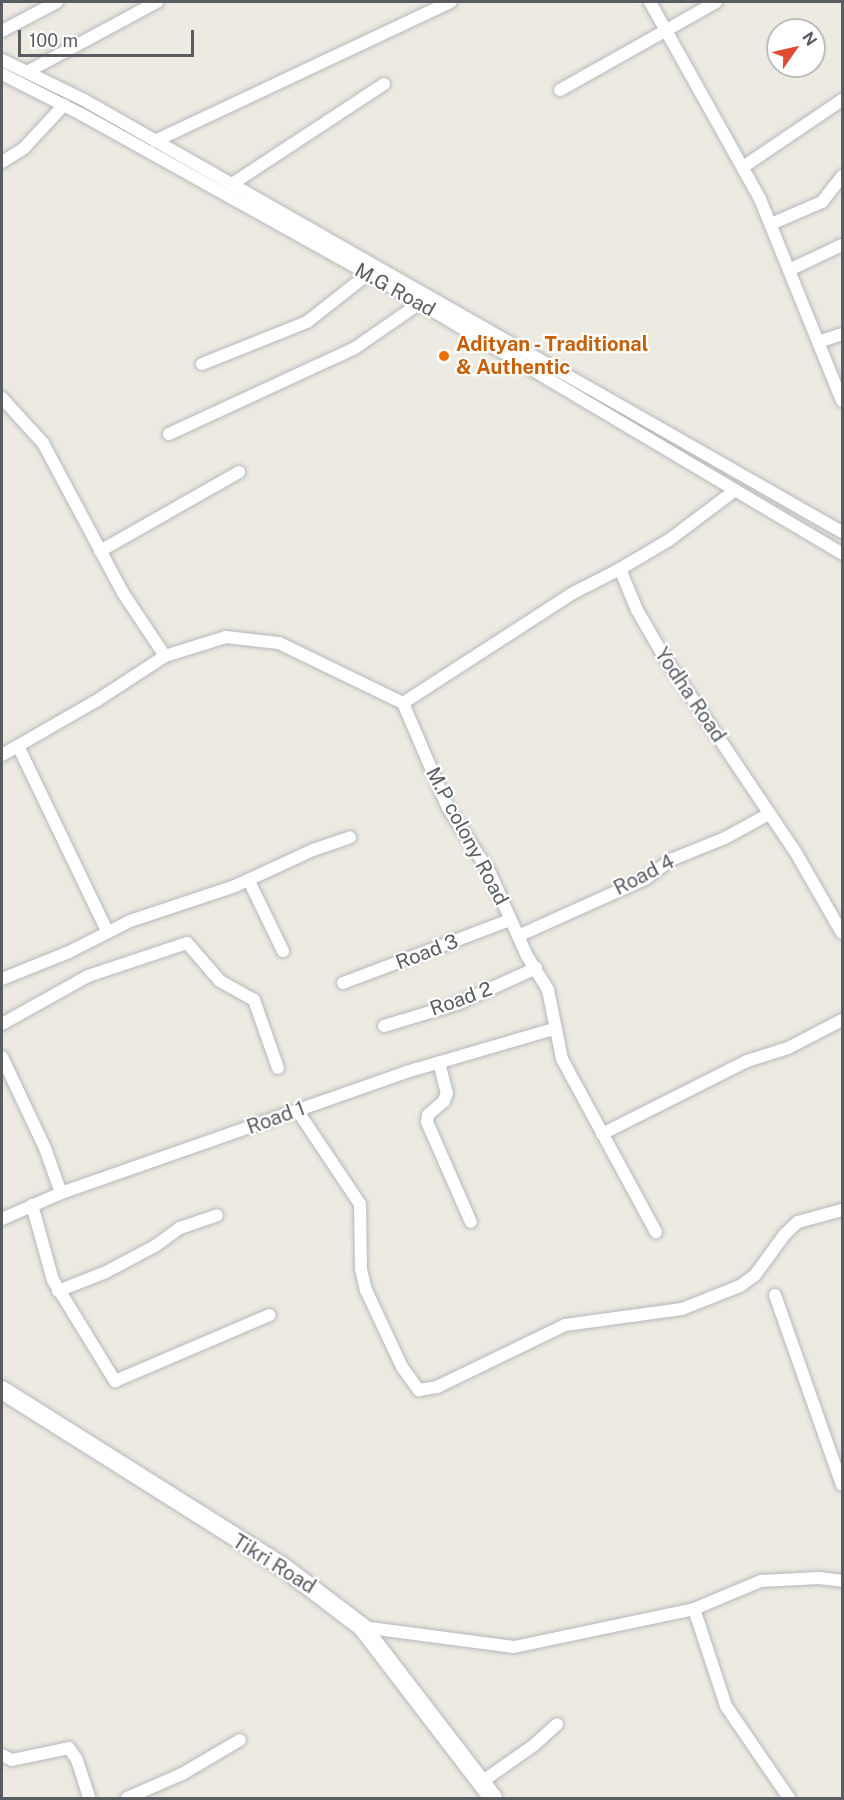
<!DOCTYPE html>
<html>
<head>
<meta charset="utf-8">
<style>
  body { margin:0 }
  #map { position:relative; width:844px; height:1800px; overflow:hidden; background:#eceae1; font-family:"Public Sans",sans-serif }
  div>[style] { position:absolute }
  .roads { filter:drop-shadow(0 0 2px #b6b8bd) drop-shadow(0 0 2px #b6b8bd) }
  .street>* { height:12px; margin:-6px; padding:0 6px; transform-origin:6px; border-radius:6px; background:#fff }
  .secondary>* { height:18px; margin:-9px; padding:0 9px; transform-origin:9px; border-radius:9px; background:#fff }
  .dots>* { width:16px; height:16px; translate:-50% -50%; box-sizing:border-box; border:3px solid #fff; border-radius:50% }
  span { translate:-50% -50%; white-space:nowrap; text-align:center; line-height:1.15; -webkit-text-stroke:4.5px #fff; paint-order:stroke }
  .street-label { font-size:20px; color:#595c61 }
  .food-label { font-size:20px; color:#c56008; font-weight:700 }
  .left { translate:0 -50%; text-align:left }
  .frame { position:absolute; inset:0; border:3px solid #595c61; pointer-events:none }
  .north { position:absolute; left:766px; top:18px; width:60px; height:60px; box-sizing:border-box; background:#fff; border:2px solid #bdbec0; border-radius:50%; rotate:56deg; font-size:16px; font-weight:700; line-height:24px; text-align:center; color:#595c61 }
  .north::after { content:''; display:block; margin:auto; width:21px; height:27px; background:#e04c32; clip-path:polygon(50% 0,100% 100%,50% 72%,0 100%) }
  .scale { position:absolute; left:18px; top:30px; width:176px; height:27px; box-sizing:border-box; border:3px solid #595c61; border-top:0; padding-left:8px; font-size:18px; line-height:21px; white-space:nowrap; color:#595c61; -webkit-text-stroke:4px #fff; paint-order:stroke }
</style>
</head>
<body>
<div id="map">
  <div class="roads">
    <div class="street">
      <i style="left:650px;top:2px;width:226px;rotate:60.8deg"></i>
      <i style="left:760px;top:199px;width:218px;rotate:67.9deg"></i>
      <i style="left:2px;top:31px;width:62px;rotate:-27.8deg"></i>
      <i style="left:2px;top:60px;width:91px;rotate:26deg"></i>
      <i style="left:84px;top:100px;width:872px;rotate:29.68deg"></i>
      <i style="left:27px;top:72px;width:148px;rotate:-28.3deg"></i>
      <i style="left:2px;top:74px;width:89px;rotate:26.9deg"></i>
      <i style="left:81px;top:114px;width:388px;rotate:29.1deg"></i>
      <i style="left:420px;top:303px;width:491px;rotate:30.7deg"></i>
      <i style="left:560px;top:90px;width:179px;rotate:-29.4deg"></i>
      <i style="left:155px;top:141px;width:327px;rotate:-25.2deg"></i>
      <i style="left:2px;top:162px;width:26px;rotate:-32deg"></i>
      <i style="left:24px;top:148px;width:59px;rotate:-47.1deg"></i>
      <i style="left:743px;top:167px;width:120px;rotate:-34.1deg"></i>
      <i style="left:232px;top:184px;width:182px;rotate:-33.3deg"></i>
      <i style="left:771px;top:224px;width:56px;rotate:-23.3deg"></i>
      <i style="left:822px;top:202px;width:33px;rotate:-52deg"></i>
      <i style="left:789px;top:270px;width:59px;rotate:-25.3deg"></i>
      <i style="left:818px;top:342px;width:25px;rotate:-18deg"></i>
      <i style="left:202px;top:364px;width:113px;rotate:-21.8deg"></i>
      <i style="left:307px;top:322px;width:78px;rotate:-38.2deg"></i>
      <i style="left:2px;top:398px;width:61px;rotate:47.7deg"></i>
      <i style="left:43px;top:443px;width:170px;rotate:61.9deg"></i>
      <i style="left:123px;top:593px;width:76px;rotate:56.3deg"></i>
      <i style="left:169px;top:434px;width:205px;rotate:-24.8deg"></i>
      <i style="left:355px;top:348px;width:79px;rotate:-34.7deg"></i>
      <i style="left:734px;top:491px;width:81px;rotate:143deg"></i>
      <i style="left:669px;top:540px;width:57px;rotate:149.4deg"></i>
      <i style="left:620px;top:569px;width:44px;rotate:67.5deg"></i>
      <i style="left:637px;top:610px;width:52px;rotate:60deg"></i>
      <i style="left:663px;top:655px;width:239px;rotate:56.1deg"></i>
      <i style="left:796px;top:853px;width:92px;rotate:60.1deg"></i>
      <i style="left:100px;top:551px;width:160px;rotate:-29.6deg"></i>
      <i style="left:620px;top:569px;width:53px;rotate:152.9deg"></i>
      <i style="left:573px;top:593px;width:202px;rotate:147.1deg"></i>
      <i style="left:403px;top:703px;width:114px;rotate:66.8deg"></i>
      <i style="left:448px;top:808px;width:77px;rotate:57.1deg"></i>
      <i style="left:490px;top:873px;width:91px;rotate:66deg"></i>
      <i style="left:527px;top:956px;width:40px;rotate:58deg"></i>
      <i style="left:548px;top:990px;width:70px;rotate:78.5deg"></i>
      <i style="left:562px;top:1059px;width:197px;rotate:61.5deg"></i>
      <i style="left:18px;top:746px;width:205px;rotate:64.3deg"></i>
      <i style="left:2px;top:755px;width:108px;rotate:-29.9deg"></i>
      <i style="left:96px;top:701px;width:82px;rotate:-33.1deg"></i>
      <i style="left:165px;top:656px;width:64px;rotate:-17.3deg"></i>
      <i style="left:226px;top:637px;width:53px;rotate:6.5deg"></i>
      <i style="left:279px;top:643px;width:138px;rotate:25.8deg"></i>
      <i style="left:249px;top:881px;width:78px;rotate:64.1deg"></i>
      <i style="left:518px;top:936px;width:139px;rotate:-24.2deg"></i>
      <i style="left:645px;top:879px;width:34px;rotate:-36deg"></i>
      <i style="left:673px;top:859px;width:56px;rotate:-22deg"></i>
      <i style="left:725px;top:838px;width:50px;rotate:-28.6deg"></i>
      <i style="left:2px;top:979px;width:72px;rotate:-21.9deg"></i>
      <i style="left:69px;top:952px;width:68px;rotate:-26.9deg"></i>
      <i style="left:130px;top:921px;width:111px;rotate:-18.4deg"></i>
      <i style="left:235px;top:886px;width:86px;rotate:-24.8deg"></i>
      <i style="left:313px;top:850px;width:39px;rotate:-19deg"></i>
      <i style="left:343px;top:983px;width:178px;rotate:-20.7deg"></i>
      <i style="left:2px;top:1024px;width:98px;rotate:-29.2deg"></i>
      <i style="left:88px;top:976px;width:104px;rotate:-18.4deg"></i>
      <i style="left:187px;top:943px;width:50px;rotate:49deg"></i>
      <i style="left:220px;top:981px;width:39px;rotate:29deg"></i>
      <i style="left:254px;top:1000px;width:72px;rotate:70.6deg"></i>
      <i style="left:384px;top:1026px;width:76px;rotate:-16.8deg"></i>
      <i style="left:457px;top:1004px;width:87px;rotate:-24.5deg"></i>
      <i style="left:2px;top:1057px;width:101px;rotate:64.7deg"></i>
      <i style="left:45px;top:1148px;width:48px;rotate:70.4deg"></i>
      <i style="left:439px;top:1062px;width:32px;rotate:76deg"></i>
      <i style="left:447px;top:1093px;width:9px;rotate:111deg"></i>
      <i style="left:444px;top:1101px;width:21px;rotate:139deg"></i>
      <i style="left:428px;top:1115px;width:7px;rotate:98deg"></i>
      <i style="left:427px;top:1122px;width:109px;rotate:66.3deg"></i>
      <i style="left:297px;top:1110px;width:113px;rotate:56.2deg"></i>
      <i style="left:360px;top:1204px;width:65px;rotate:89.1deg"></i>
      <i style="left:361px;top:1269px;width:22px;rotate:77deg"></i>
      <i style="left:366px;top:1290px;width:85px;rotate:64.9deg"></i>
      <i style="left:402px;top:1367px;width:29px;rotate:54deg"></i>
      <i style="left:419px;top:1390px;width:18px;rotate:-9deg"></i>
      <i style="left:437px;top:1387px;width:142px;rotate:-25.8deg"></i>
      <i style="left:565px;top:1325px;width:118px;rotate:-7.8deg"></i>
      <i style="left:682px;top:1309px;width:62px;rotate:-21.6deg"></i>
      <i style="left:740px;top:1286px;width:19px;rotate:-36deg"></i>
      <i style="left:755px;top:1275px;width:51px;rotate:-53.8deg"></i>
      <i style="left:785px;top:1234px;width:18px;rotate:-43deg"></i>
      <i style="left:798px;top:1222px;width:46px;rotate:-15.3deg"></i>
      <i style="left:602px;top:1134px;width:162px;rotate:-26.7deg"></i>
      <i style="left:747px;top:1061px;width:43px;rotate:-17.6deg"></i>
      <i style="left:788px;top:1048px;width:61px;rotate:-27.4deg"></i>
      <i style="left:32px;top:1205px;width:78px;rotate:74.4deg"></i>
      <i style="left:53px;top:1280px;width:119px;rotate:58.5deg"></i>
      <i style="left:115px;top:1381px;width:168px;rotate:-23.1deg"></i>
      <i style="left:2px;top:1219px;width:64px;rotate:-23.8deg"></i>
      <i style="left:61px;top:1193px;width:366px;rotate:-19.3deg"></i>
      <i style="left:406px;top:1072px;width:154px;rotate:-16.2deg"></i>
      <i style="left:58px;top:1291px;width:52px;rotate:-21.6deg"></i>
      <i style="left:106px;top:1272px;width:55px;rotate:-28deg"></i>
      <i style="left:155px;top:1246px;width:31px;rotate:-36deg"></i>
      <i style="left:180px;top:1228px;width:39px;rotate:-19deg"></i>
      <i style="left:775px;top:1295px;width:201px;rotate:70.6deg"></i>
      <i style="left:694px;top:1609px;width:102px;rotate:71.7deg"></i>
      <i style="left:726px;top:1706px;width:112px;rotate:55.6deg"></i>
      <i style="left:362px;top:1627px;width:153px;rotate:7.5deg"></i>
      <i style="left:514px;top:1647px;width:184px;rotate:-11.9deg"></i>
      <i style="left:694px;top:1609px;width:73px;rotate:-22.7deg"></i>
      <i style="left:761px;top:1581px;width:58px;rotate:-3deg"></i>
      <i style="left:819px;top:1578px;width:23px;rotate:7deg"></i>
      <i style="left:2px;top:1755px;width:11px;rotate:27deg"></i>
      <i style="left:12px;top:1760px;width:58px;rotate:-11.9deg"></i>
      <i style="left:69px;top:1748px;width:14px;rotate:56deg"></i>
      <i style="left:77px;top:1760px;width:40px;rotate:72deg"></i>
      <i style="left:480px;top:1783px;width:66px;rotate:-35.1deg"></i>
      <i style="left:534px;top:1745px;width:31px;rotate:-42deg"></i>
      <i style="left:127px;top:1798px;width:60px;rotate:-23.6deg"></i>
      <i style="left:182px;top:1774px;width:67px;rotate:-30.4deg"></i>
    </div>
    <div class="secondary">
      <i style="left:2px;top:1390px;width:331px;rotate:32.2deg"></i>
      <i style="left:282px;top:1566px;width:101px;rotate:37.3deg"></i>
      <i style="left:362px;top:1627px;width:215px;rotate:52.5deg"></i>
    </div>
  </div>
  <div class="dots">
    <i style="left:444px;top:356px;background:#e8710a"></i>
  </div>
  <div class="street-label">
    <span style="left:395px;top:290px;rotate:29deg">M.G Road</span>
    <span style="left:690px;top:695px;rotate:56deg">Yodha Road</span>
    <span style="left:467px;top:836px;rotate:62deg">M.P colony Road</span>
    <span style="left:644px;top:875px;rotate:-27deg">Road 4</span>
    <span style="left:427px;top:952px;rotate:-21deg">Road 3</span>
    <span style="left:461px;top:999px;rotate:-20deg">Road 2</span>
    <span style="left:276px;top:1118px;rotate:-20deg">Road 1</span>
    <span style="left:274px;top:1564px;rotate:32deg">Tikri Road</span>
  </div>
  <div class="food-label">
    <span class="left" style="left:456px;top:356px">Adityan - Traditional<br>&amp; Authentic</span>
  </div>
  <div class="frame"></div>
  <div class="north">N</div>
  <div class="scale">100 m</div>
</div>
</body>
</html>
